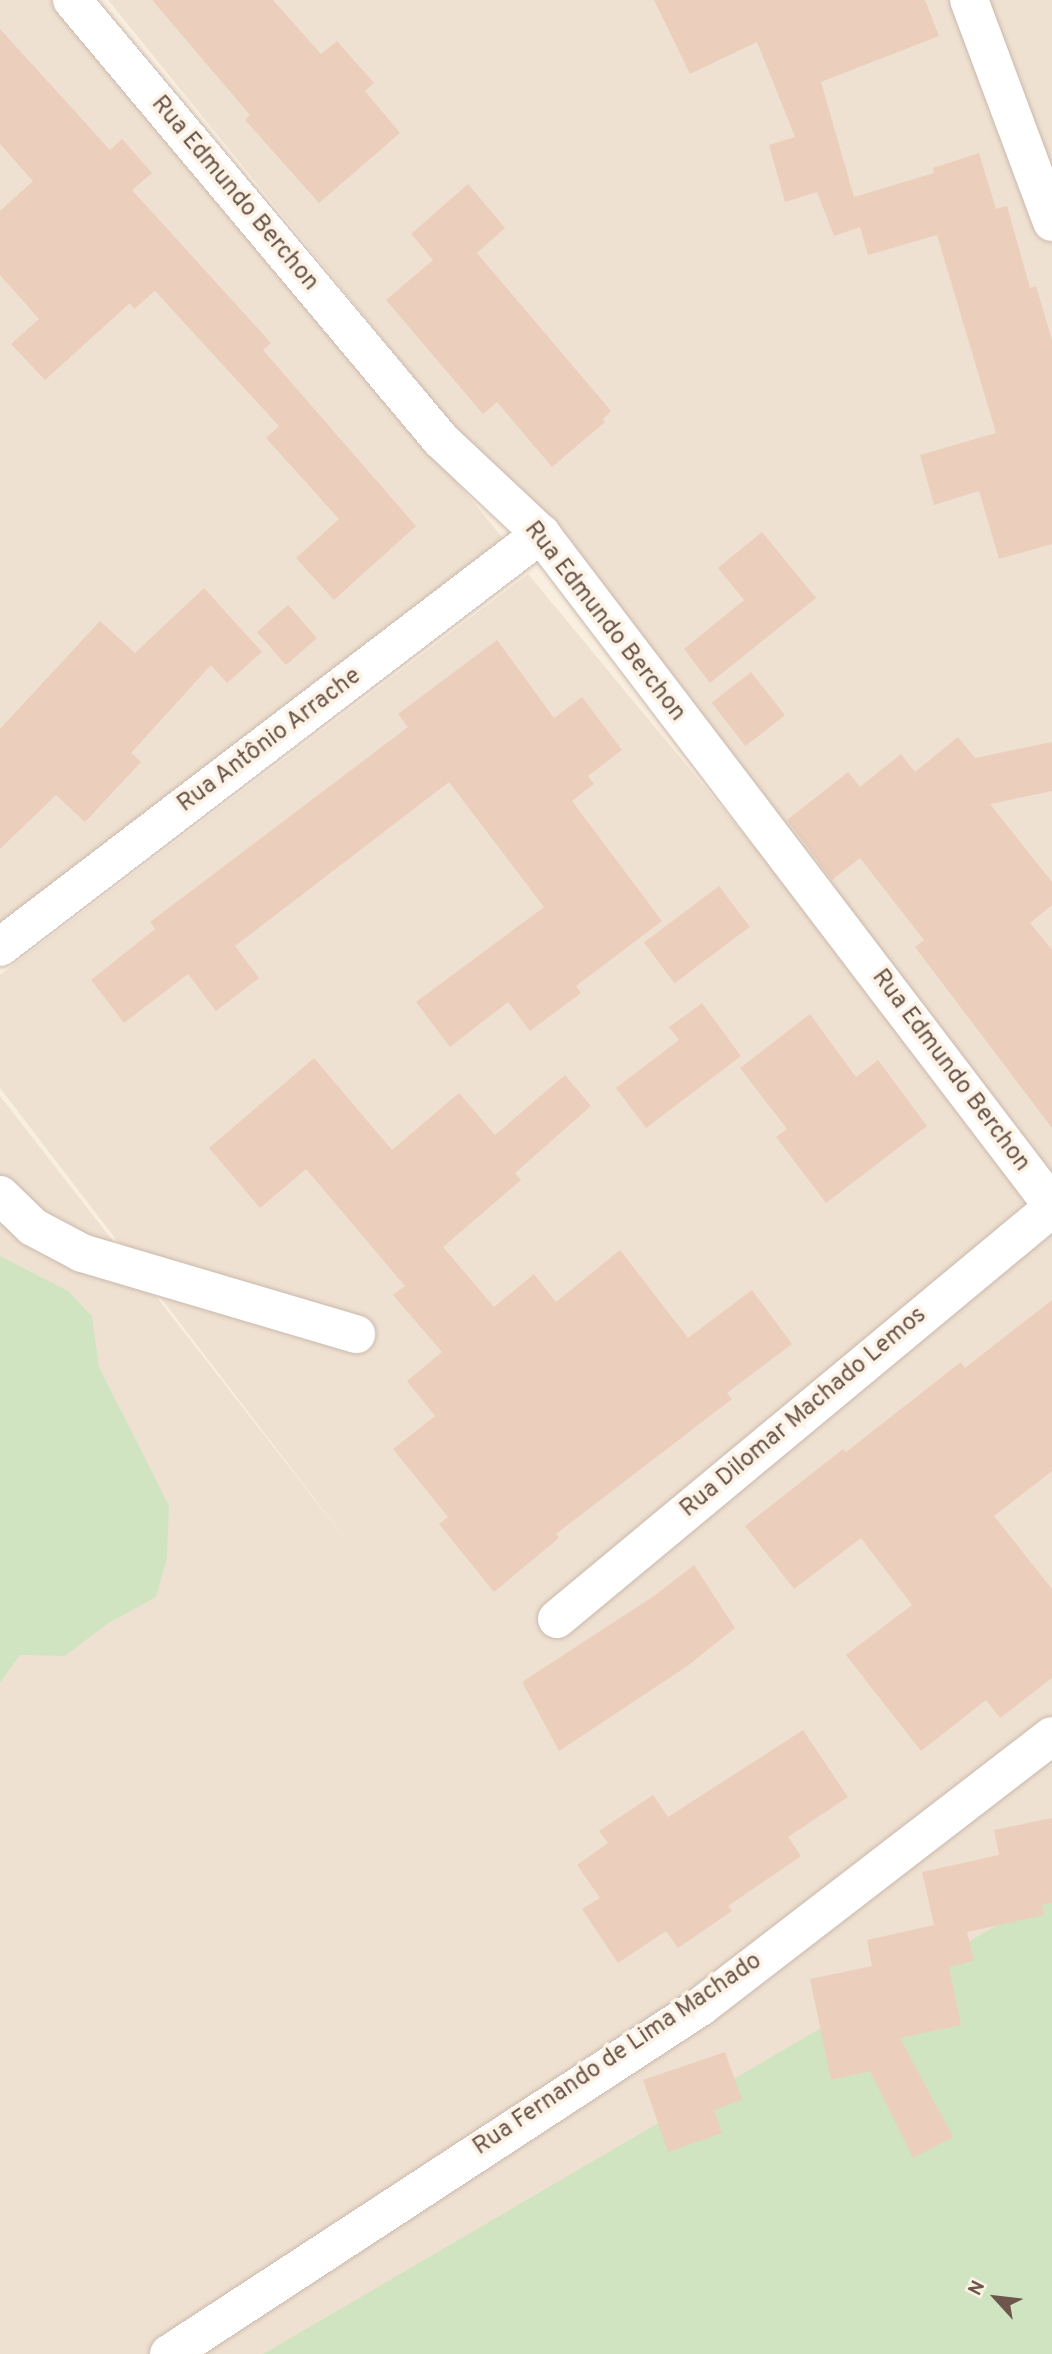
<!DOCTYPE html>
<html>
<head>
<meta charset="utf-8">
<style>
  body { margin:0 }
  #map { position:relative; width:1052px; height:2354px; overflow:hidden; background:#f9efe1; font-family:Overpass,sans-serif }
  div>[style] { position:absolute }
  .residential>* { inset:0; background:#efe1d1 }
  .green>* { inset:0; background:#d1e4c2 }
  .building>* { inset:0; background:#ebcebc; transform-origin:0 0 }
  .roads { filter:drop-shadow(0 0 2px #cab9ad) drop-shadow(0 0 2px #cab9ad) }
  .street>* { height:38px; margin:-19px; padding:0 19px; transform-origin:19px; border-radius:19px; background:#fff }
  span { translate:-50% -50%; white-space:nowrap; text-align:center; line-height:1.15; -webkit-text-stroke:7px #fcf3e7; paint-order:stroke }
  .street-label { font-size:24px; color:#6d564b }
  .north { position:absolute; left:961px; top:2263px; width:70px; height:70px; -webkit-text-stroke:5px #fcf3e7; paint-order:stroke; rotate:297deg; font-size:19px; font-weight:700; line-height:28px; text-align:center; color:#6d564b }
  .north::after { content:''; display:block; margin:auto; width:24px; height:32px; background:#6d564b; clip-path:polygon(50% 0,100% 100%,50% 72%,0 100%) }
</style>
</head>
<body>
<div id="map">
  <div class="residential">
    <i style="clip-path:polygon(0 0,62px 0,511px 548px,0 928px)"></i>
    <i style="clip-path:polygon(108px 0,1052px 0,1052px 2354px,0 2354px,0 1096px,357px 1554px,0 1088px,0 975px,528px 574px,1048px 1201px,541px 534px)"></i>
  </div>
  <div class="green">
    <i style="clip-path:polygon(0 1256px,68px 1291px,92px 1316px,99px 1367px,169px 1506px,167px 1558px,156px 1597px,107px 1624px,65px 1656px,20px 1655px,0 1683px)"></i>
    <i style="clip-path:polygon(1052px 1893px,1052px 2354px,263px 2354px)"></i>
  </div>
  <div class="building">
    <i style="clip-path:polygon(152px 0,273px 0,321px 54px,337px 41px,374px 83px,365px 91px,400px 133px,319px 203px,245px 120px,250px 115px)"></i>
    <i style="clip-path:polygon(654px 0,925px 0,939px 36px,821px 82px,854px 197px,934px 173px,933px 168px,979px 153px,996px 209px,1007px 206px,1030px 288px,1036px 286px,1052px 340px,1052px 544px,999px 559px,979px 491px,934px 505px,920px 455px,996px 433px,937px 235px,868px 255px,860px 227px,834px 236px,817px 192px,785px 202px,769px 145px,795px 137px,757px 42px,690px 74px)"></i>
    <i style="clip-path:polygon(0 29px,110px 150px,122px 139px,152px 173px,132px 190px,271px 343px,263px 350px,416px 526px,334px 600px,296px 558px,339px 519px,266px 438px,279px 426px,155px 291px,134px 309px,130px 303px,45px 380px,11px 344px,39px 319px,0 275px,0 211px,33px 181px,0 144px)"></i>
    <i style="clip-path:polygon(468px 184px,505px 228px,477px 253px,611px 411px,603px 419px,605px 422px,552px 467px,497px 402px,483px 414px,386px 300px,433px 260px,411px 234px)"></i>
    <i style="clip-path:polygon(762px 532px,816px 598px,710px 683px,684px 649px,744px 600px,718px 568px)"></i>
    <i style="clip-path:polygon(204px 588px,262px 652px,227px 683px,211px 665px,131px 753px,141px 762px,85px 822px,56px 795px,0 849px,0 729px,100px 621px,135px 653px)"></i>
    <i style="left:288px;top:605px;width:44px;height:41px;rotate:49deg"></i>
    <i style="clip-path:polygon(497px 640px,554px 718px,582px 697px,622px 750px,588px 776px,594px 784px,572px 801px,662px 921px,576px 986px,581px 993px,530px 1031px,508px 1002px,450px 1047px,416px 1002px,544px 907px,449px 782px,235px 946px,259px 978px,216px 1011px,188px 974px,124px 1023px,91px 980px,155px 929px,150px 922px,408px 727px,398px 714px)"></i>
    <i style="left:751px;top:672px;width:55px;height:50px;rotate:52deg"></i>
    <i style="clip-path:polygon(958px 737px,975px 758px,1052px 742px,1052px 791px,990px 804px,1052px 882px,1052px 905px,1030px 923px,1052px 950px,1052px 1128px,915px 947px,924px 940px,860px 858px,832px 880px,787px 820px,848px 772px,860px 787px,901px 754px,915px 772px)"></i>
    <i style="left:719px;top:886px;width:51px;height:94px;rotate:53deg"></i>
    <i style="clip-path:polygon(702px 1003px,741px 1056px,646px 1128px,616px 1088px,679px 1040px,669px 1027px)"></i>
    <i style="clip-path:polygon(810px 1014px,856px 1077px,878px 1060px,927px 1126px,826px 1203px,776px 1137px,787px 1129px,740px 1068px)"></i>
    <i style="clip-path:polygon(314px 1058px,392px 1150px,459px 1093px,495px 1135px,565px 1075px,591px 1106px,515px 1173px,521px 1180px,443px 1247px,494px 1307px,534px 1274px,556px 1302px,620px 1250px,688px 1338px,752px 1290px,792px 1344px,727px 1393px,732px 1399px,556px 1534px,559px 1538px,494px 1592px,439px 1524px,448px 1517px,393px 1449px,435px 1416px,407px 1381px,442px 1352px,393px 1295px,405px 1286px,306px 1169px,260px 1208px,209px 1148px)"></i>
    <i style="clip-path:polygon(1052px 1300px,1052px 1471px,994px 1516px,1052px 1589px,1052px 1678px,1000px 1718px,986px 1700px,921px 1751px,846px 1655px,912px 1605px,861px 1538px,794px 1589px,745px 1526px,843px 1449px,846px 1452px,961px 1362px,965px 1368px)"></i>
    <i style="clip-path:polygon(694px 1565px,735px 1628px,686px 1667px,559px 1751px,522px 1682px,654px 1596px)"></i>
    <i style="clip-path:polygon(803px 1730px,848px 1797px,788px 1837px,801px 1856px,728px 1906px,732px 1911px,678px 1948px,666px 1931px,618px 1963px,582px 1909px,600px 1898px,577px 1865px,608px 1843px,599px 1831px,653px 1795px,668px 1817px)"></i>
    <i style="clip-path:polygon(1052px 1818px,1052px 1903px,1042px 1905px,1044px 1915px,967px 1932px,974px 1961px,949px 1967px,961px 2025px,900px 2038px,953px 2137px,913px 2158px,870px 2071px,831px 2080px,810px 1979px,872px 1966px,867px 1940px,934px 1925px,922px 1872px,999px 1855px,994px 1830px)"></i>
    <i style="clip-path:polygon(725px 2052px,742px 2100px,714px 2110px,722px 2133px,668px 2152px,643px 2080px)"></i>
  </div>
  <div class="roads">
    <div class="street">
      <i style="left:72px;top:0;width:574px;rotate:50.02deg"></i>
      <i style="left:441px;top:440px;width:137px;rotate:43.2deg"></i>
      <i style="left:541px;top:534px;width:843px;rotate:52.71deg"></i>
      <i style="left:969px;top:0;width:237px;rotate:69.5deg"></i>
      <i style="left:0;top:947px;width:681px;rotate:-37.36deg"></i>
      <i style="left:0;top:1195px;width:46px;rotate:44.1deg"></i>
      <i style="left:33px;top:1227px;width:55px;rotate:28deg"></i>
      <i style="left:82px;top:1253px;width:286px;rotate:16.5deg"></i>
      <i style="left:557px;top:1619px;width:643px;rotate:-39.7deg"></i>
      <i style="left:169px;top:2354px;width:634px;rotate:-33.16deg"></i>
      <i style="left:700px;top:2007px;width:444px;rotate:-37.6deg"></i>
    </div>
  </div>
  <div class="street-label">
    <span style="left:234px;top:194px;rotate:50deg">Rua Edmundo Berchon</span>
    <span style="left:604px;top:622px;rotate:52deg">Rua Edmundo Berchon</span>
    <span style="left:270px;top:741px;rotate:-37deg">Rua Antônio Arrache</span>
    <span style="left:950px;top:1071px;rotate:53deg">Rua Edmundo Berchon</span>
    <span style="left:804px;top:1413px;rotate:-40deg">Rua Dilomar Machado Lemos</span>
    <span style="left:618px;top:2055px;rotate:-34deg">Rua Fernando de Lima Machado</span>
  </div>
  <div class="north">N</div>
</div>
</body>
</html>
